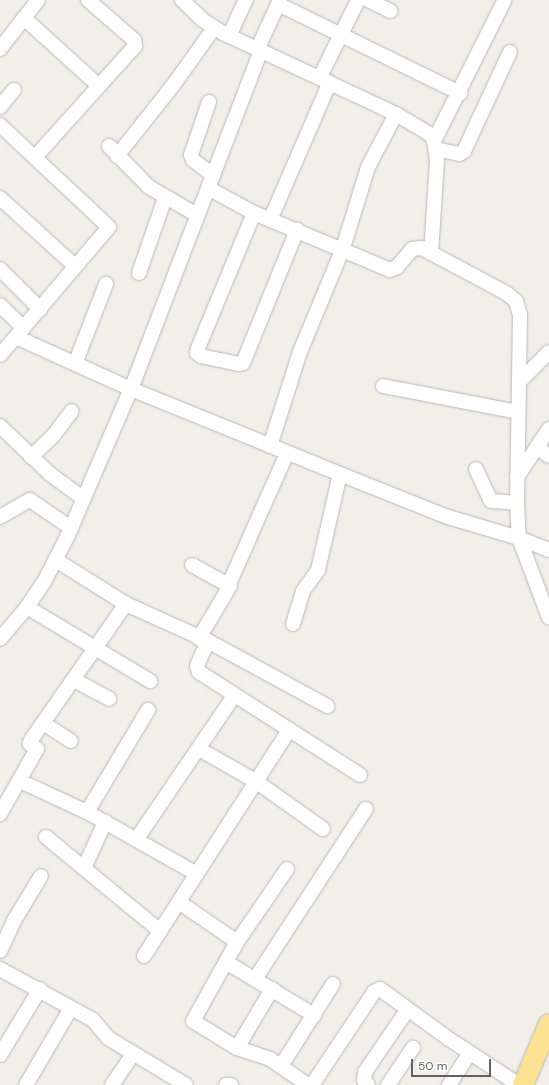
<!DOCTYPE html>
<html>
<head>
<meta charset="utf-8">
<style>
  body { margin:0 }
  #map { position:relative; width:549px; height:1085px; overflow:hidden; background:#f1efe8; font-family:"DM Sans",sans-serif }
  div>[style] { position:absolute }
  .roads { filter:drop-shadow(0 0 1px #b5b8bc) drop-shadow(0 0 1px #b5b8bc) }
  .minor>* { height:14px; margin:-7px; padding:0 7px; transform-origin:7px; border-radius:7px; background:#fff }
  .highway>* { height:20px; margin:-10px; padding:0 10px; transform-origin:10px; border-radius:10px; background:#fde293 }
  span { translate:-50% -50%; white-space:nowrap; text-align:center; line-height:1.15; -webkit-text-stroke:3.5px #fff; paint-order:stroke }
  .scale { position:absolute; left:411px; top:1059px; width:80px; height:18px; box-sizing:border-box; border:2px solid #5f6368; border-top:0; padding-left:5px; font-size:12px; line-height:14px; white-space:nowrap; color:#5f6368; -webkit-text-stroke:3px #fff; paint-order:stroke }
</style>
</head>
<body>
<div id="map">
  <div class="roads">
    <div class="minor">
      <i style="left:182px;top:0;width:29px;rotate:44deg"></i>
      <i style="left:203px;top:20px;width:24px;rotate:33deg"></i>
      <i style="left:223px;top:33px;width:191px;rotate:25.1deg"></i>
      <i style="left:396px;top:114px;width:41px;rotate:31deg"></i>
      <i style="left:431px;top:135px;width:7px;rotate:63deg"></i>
      <i style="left:434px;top:141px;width:20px;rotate:81deg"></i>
      <i style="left:437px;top:161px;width:92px;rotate:93.7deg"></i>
      <i style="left:368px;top:0;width:25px;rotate:26deg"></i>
      <i style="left:278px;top:4px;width:203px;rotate:26.1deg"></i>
      <i style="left:24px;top:18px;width:101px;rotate:42.2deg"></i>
      <i style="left:229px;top:36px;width:40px;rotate:-65deg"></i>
      <i style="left:258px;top:48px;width:53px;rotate:-65.4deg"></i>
      <i style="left:0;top:49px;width:62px;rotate:-52.2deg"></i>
      <i style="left:320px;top:77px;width:86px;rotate:-63.7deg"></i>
      <i style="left:209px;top:102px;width:56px;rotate:108.8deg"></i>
      <i style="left:191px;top:155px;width:5px;rotate:68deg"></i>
      <i style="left:193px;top:160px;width:25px;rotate:37deg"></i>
      <i style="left:0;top:107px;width:22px;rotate:-51deg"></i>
      <i style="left:0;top:125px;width:149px;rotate:43.1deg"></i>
      <i style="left:109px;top:227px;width:168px;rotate:130.4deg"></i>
      <i style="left:434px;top:141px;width:157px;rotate:-63.4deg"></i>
      <i style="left:109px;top:146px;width:57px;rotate:45.7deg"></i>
      <i style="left:149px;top:187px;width:56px;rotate:30.3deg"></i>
      <i style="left:436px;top:149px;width:24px;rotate:12deg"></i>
      <i style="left:459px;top:154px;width:6px;rotate:-31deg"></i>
      <i style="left:464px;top:151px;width:109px;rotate:-65.1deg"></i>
      <i style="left:36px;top:156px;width:148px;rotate:-48deg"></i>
      <i style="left:135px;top:46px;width:6px;rotate:-99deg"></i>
      <i style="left:134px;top:40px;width:61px;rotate:-139deg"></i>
      <i style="left:117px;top:156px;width:92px;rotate:-51.6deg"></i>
      <i style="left:174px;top:84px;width:69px;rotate:-54.5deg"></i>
      <i style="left:208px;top:188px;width:52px;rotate:28.5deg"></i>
      <i style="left:254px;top:213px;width:147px;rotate:22.7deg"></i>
      <i style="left:390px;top:270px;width:8px;rotate:-23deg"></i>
      <i style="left:397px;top:267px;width:23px;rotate:-50deg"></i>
      <i style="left:412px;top:249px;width:10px;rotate:-6deg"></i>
      <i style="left:422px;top:248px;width:95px;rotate:28.2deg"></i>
      <i style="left:506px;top:293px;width:13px;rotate:39deg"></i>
      <i style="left:516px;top:301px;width:15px;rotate:74deg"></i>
      <i style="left:520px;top:315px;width:188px;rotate:90.9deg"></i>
      <i style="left:517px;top:503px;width:35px;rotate:87deg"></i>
      <i style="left:519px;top:538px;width:85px;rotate:69.4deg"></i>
      <i style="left:0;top:198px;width:101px;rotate:42.2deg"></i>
      <i style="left:254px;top:213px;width:146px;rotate:112.5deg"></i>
      <i style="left:198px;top:348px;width:5px;rotate:101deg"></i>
      <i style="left:197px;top:353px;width:5px;rotate:37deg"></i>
      <i style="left:201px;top:356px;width:39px;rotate:12deg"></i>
      <i style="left:239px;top:364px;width:4px;rotate:-14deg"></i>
      <i style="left:243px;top:363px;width:144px;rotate:-67.9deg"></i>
      <i style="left:270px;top:220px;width:150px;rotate:-66.5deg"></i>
      <i style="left:0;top:269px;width:57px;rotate:45deg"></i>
      <i style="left:139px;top:273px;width:79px;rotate:-70.9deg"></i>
      <i style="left:0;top:305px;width:33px;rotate:44deg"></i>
      <i style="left:16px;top:337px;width:126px;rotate:24.3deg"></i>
      <i style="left:131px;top:389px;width:253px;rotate:22.1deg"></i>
      <i style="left:365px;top:484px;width:89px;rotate:21.7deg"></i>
      <i style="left:448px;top:517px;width:74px;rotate:16.5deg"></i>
      <i style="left:519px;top:538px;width:32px;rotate:22deg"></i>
      <i style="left:75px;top:364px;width:86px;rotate:-68.8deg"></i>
      <i style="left:519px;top:382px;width:42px;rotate:-45deg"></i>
      <i style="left:383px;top:386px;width:137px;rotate:10.9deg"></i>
      <i style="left:0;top:426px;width:69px;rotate:43.8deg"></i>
      <i style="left:50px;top:474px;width:42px;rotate:36.3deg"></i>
      <i style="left:270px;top:446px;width:99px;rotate:-72.3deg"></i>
      <i style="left:300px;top:352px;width:113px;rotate:-67.5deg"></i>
      <i style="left:343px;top:248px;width:85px;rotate:-72.8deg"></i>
      <i style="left:368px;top:167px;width:60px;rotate:-62.2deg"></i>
      <i style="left:537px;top:447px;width:15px;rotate:37deg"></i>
      <i style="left:31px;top:457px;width:30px;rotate:-44deg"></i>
      <i style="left:53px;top:436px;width:31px;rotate:-53deg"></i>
      <i style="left:476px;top:469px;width:35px;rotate:65deg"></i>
      <i style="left:491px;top:501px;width:26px;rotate:4deg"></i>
      <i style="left:517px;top:477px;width:58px;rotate:-56.3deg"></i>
      <i style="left:0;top:517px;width:34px;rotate:-30deg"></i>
      <i style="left:30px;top:500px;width:50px;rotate:34.3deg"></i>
      <i style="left:56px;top:560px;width:83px;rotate:32.2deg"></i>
      <i style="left:126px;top:604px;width:90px;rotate:24.3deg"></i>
      <i style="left:208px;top:641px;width:136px;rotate:28.6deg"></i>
      <i style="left:192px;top:565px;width:43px;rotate:28.9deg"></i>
      <i style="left:230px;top:586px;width:61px;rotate:120.8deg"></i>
      <i style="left:229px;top:584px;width:143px;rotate:-66.1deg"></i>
      <i style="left:27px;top:607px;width:144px;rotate:31deg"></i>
      <i style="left:293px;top:624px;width:34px;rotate:-73deg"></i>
      <i style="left:303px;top:591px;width:26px;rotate:-54deg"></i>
      <i style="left:318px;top:570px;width:98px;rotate:-77.1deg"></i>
      <i style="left:0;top:639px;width:42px;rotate:-49.8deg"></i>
      <i style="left:27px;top:607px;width:32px;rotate:-56deg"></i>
      <i style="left:45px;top:580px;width:51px;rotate:-62.9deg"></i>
      <i style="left:68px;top:535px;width:159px;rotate:-66.7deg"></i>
      <i style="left:131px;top:389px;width:363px;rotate:-69deg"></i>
      <i style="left:208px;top:641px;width:27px;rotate:114deg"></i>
      <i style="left:197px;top:666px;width:6px;rotate:72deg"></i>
      <i style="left:199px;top:672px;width:191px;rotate:32.6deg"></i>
      <i style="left:74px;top:680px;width:40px;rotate:28deg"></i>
      <i style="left:43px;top:723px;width:33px;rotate:33deg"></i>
      <i style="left:199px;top:749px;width:67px;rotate:29.6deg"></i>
      <i style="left:257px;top:782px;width:81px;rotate:35.5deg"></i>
      <i style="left:20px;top:781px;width:74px;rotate:24.8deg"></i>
      <i style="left:87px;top:812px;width:126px;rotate:29.4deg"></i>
      <i style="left:87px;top:812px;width:119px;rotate:-59.1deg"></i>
      <i style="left:0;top:814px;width:75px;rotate:-60.4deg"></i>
      <i style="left:37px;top:749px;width:9px;rotate:-144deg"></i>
      <i style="left:30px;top:744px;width:4px;rotate:-76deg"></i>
      <i style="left:31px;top:740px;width:166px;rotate:-55.1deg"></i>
      <i style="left:46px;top:837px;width:148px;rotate:39.5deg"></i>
      <i style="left:136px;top:840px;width:174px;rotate:-55.8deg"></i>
      <i style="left:84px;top:868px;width:51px;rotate:-65.5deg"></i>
      <i style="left:287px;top:869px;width:88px;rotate:124.4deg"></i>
      <i style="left:237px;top:942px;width:90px;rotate:119.1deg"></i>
      <i style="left:193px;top:1021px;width:52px;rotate:31.5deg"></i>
      <i style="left:237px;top:1048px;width:35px;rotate:18deg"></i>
      <i style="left:270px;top:1059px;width:46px;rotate:34.4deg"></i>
      <i style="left:179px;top:902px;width:70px;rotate:34.6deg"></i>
      <i style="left:0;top:951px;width:35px;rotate:-65deg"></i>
      <i style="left:15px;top:919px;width:50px;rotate:-58.8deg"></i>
      <i style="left:144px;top:956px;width:269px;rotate:-57.3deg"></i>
      <i style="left:226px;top:962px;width:103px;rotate:31.1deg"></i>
      <i style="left:0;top:969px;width:106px;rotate:28.7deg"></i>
      <i style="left:93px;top:1020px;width:23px;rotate:50deg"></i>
      <i style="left:108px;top:1038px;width:91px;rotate:31.1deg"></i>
      <i style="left:255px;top:979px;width:203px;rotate:-56.9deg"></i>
      <i style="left:237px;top:1048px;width:69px;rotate:-59.3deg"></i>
      <i style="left:0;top:1055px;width:77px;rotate:-58.8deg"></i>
      <i style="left:281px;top:1066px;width:97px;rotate:-57.6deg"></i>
      <i style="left:26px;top:1085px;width:89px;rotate:-59.7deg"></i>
      <i style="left:112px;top:1085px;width:37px;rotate:-56deg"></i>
      <i style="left:226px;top:1085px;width:5px"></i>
      <i style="left:312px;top:1085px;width:112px;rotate:-56.3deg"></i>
      <i style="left:374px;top:992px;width:7px;rotate:-27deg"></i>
      <i style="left:380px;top:989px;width:85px;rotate:35.9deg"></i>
      <i style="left:449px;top:1039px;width:84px;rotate:33.3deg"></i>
      <i style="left:368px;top:1085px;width:6px;rotate:-129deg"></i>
      <i style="left:364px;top:1080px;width:8px;rotate:-83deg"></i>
      <i style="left:365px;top:1072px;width:76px;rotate:-55.7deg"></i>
      <i style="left:388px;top:1085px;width:45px;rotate:-56deg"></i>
      <i style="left:449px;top:1085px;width:38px;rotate:-57deg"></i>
    </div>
    <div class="highway">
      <i style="left:523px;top:1085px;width:66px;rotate:-66.9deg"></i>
    </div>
  </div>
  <div class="scale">50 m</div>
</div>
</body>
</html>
